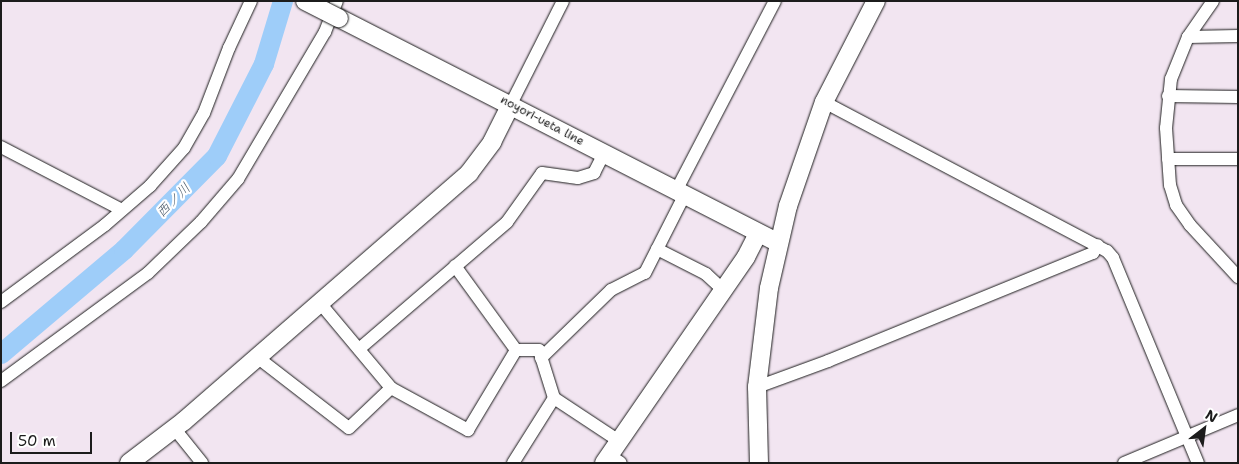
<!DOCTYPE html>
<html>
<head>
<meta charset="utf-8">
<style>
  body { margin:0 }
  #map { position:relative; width:1239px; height:464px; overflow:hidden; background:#f2e5f1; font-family:"Shantell Sans","Klee One",sans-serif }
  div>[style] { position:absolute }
  .river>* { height:20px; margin:-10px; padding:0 10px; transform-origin:10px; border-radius:10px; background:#9ecdf9 }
  .roads { filter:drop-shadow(0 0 1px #1c1c1c) drop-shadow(0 0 1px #1c1c1c) }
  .street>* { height:12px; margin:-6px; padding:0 6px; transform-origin:6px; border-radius:6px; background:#fff }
  .secondary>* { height:18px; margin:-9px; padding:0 9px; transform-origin:9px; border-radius:9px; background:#fff }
  .bridges { filter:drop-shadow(0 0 1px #1c1c1c) drop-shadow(0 0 1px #1c1c1c) }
  .secondary-bridge>* { height:18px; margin:-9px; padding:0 9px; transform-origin:9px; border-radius:9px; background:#fff }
  span { translate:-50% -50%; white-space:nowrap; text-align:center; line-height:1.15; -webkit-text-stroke:4.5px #fff; paint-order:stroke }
  .street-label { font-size:12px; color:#1c1c1c }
  .water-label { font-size:14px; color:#4a5a69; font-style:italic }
  .frame { position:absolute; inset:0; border:2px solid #1c1c1c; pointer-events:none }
  .north { position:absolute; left:1179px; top:404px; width:50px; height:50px; -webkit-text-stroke:4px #fff; paint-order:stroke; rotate:30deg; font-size:14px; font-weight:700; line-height:20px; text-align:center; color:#1c1c1c }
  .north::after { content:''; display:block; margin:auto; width:18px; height:22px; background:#1c1c1c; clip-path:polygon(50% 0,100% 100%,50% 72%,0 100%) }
  .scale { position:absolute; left:10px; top:432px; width:82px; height:22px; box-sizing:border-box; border:2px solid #1c1c1c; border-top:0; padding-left:6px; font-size:15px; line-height:18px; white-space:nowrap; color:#1c1c1c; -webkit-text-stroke:4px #fff; paint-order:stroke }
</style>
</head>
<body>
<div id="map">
  <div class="river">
    <i style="left:1px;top:354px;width:161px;rotate:-40.2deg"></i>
    <i style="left:124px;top:250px;width:132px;rotate:-45.3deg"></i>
    <i style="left:217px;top:156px;width:103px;rotate:-62.9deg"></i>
    <i style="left:264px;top:64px;width:66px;rotate:-73.2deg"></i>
  </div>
  <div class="roads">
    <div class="street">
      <i style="left:1213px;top:1px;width:44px;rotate:124.8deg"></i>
      <i style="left:1188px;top:37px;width:45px;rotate:112deg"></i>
      <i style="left:1171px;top:79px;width:49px;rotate:95.8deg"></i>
      <i style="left:1166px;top:128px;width:57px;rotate:86deg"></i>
      <i style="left:1170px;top:185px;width:21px;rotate:73deg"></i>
      <i style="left:1176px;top:205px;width:24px;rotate:55deg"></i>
      <i style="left:1190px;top:225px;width:71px;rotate:47.3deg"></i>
      <i style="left:1188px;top:37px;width:50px;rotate:-1.1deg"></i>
      <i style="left:1168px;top:96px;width:70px;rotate:0.8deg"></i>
      <i style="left:824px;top:102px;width:320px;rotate:27.8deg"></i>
      <i style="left:1107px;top:251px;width:9px;rotate:49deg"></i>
      <i style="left:1113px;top:258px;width:222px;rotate:67.5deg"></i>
      <i style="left:511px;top:104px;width:115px;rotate:-63.2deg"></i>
      <i style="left:1px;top:147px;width:136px;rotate:27.5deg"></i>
      <i style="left:1168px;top:159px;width:70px"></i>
      <i style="left:676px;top:191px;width:214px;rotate:-62.5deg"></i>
      <i style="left:657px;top:249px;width:55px;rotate:27deg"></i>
      <i style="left:706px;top:274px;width:23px;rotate:43deg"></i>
      <i style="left:455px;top:266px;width:104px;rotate:54deg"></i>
      <i style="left:1px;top:302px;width:129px;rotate:-36.5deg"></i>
      <i style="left:105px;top:225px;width:60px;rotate:-40.9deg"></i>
      <i style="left:150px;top:186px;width:51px;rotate:-48.2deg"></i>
      <i style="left:184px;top:148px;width:40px;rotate:-60.3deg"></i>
      <i style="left:204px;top:113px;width:70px;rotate:-69deg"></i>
      <i style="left:229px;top:48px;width:52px;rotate:-64.9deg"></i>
      <i style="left:320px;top:303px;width:111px;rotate:50.1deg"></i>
      <i style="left:391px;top:388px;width:88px;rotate:28.6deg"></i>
      <i style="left:468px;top:430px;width:93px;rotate:-59deg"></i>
      <i style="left:516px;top:350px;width:23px"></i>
      <i style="left:539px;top:350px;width:50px;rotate:72.6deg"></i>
      <i style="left:359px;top:349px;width:195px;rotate:-40.6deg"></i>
      <i style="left:507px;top:222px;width:60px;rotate:-54.5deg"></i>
      <i style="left:542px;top:173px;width:36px;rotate:8deg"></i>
      <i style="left:578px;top:178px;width:17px;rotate:-17deg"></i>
      <i style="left:594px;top:173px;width:22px;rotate:-63deg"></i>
      <i style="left:257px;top:357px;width:116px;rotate:37.7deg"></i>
      <i style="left:349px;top:428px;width:58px;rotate:-43.6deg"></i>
      <i style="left:541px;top:358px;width:98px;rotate:-44.2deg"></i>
      <i style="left:611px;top:290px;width:38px;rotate:-27deg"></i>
      <i style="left:645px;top:273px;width:86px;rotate:-63.1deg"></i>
      <i style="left:1px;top:381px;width:182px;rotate:-36.3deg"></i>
      <i style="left:148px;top:273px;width:74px;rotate:-43.9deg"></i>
      <i style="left:201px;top:222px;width:57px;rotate:-49.3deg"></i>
      <i style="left:238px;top:179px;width:171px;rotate:-59.4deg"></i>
      <i style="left:325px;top:32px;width:33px;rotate:-69deg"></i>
      <i style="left:757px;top:387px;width:76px;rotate:-20.1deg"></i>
      <i style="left:828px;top:361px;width:286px;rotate:-22.2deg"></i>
      <i style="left:1093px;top:253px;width:9px;rotate:-58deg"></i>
      <i style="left:174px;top:428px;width:45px;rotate:51.3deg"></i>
      <i style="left:609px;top:455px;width:14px;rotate:34deg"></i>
      <i style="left:513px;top:463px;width:77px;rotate:-57.8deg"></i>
      <i style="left:554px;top:398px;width:78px;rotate:33.5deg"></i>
      <i style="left:1124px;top:463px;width:124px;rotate:-22.8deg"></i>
    </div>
    <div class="secondary">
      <i style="left:339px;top:18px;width:493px;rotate:27.1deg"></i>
      <i style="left:129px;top:463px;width:69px;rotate:-37.4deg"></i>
      <i style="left:184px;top:421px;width:378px;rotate:-41deg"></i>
      <i style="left:469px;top:173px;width:39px;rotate:-53deg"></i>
      <i style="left:492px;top:142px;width:42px;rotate:-63.4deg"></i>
      <i style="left:604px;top:463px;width:250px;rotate:-55.4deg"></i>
      <i style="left:746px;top:257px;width:25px;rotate:-63deg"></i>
      <i style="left:759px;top:463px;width:76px;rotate:-91.5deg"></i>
      <i style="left:757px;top:387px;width:100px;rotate:-83.1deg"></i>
      <i style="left:769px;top:288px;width:84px;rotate:-77deg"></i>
      <i style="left:788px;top:206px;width:110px;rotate:-70.9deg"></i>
      <i style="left:824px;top:102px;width:114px;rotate:-62.8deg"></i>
    </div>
  </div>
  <div class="bridges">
    <div class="secondary-bridge">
      <i style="left:305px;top:1px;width:38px;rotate:27deg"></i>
    </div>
  </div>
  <div class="street-label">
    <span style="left:542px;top:121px;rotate:28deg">noyori-ueta line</span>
  </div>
  <div class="water-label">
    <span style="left:173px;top:200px;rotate:-45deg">西ノ川</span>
  </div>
  <div class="frame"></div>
  <div class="north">N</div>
  <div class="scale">50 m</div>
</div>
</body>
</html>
